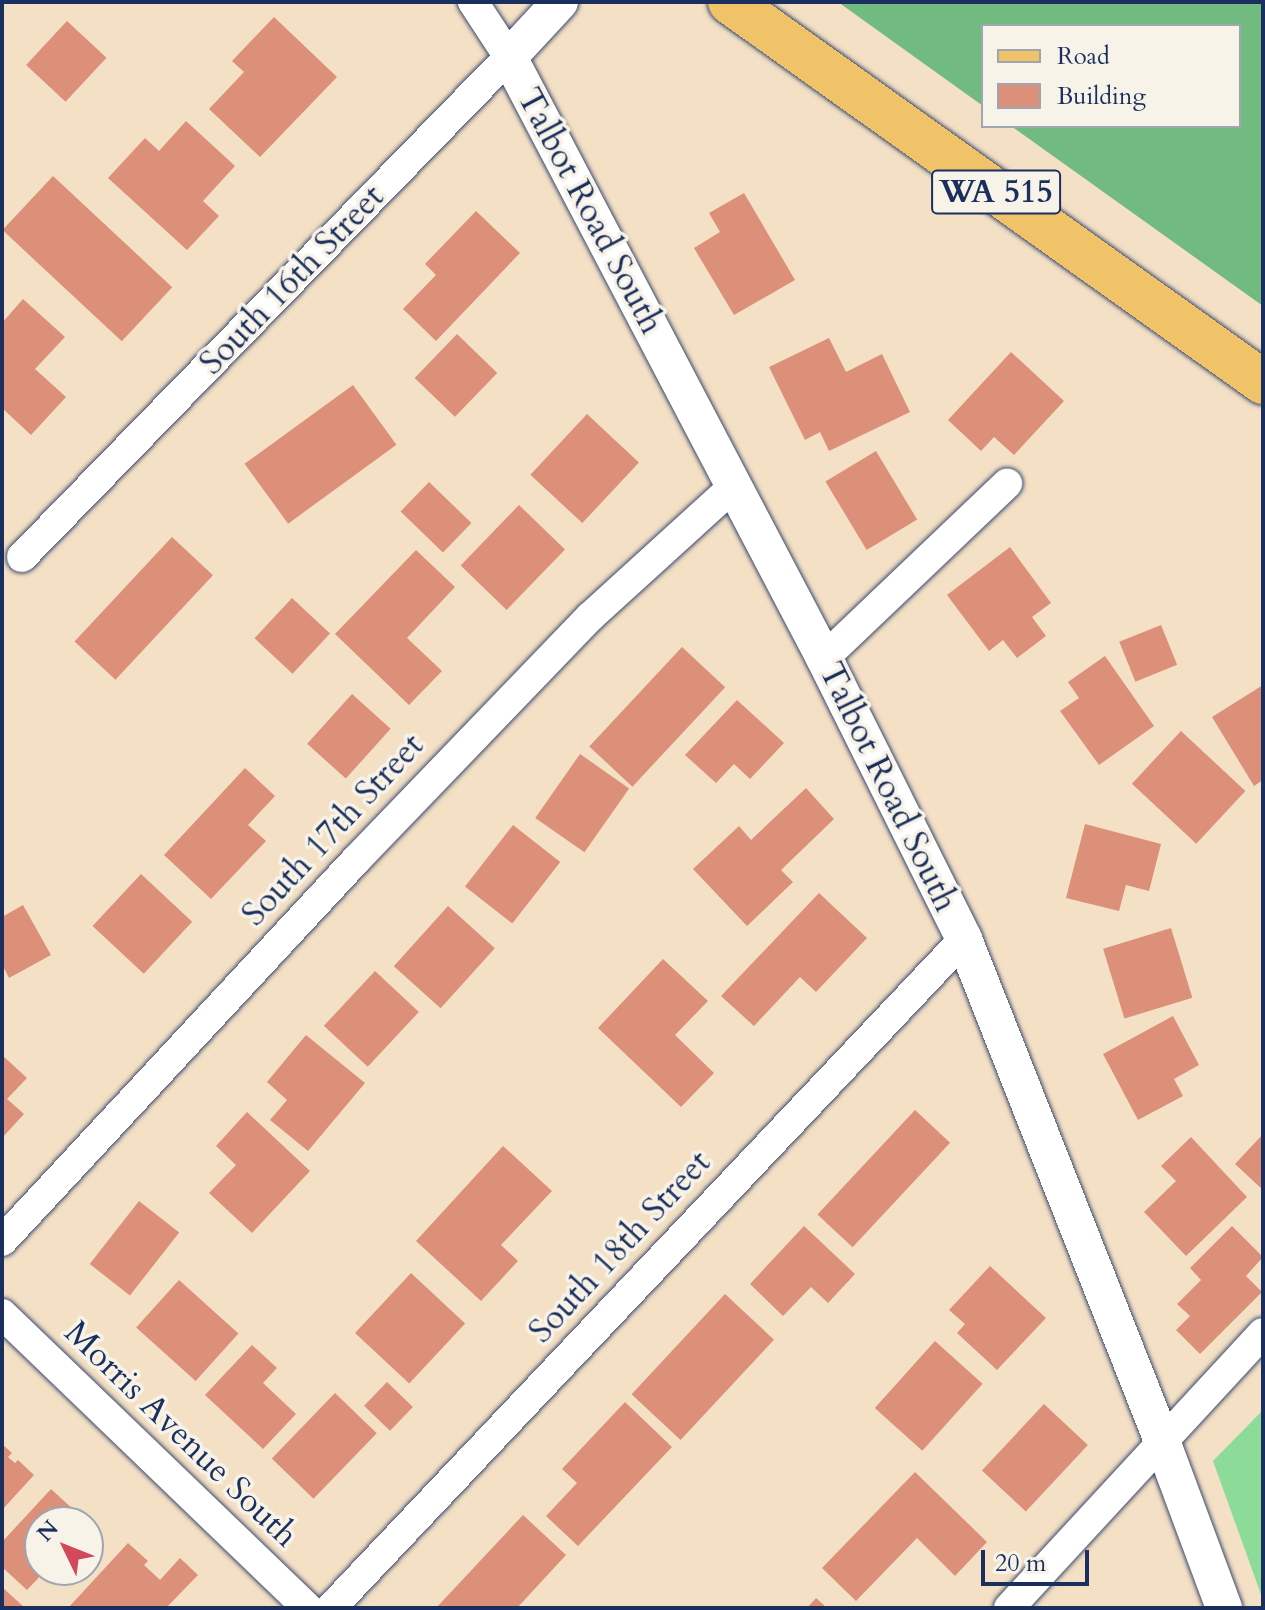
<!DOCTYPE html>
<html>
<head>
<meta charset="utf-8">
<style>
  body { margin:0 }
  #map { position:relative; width:1265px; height:1610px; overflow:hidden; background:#f4e0c5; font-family:Cardo,serif }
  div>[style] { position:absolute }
  .green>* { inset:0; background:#8cdb99 }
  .forest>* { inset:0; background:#71bb81 }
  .building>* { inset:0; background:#dc9079; transform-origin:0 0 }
  .roads { filter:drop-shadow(0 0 2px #3c4a6d) drop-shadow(0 0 2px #3c4a6d) }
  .minor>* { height:30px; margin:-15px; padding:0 15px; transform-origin:15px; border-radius:15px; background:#fff }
  .tertiary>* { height:36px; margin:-18px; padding:0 18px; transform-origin:18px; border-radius:18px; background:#fff }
  .primary>* { height:44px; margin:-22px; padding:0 22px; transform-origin:22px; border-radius:22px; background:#f1c369 }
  span { translate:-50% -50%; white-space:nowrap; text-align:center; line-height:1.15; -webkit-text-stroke:7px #f7f3e8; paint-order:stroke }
  .shield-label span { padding:2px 6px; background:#f7f3e8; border:2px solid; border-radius:6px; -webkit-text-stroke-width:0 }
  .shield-label { font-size:32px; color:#1b2f5e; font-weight:700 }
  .street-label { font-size:34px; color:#1b2f5e }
  .frame { position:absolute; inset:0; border:4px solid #1b2f5e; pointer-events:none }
  .legend { position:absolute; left:981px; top:24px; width:260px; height:104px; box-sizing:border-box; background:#f7f3e8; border:2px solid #9fa5b1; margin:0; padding:10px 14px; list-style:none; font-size:24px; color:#1b2f5e }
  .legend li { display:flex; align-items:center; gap:16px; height:40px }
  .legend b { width:40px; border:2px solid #9fa5b1 }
  .north { position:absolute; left:24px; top:1506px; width:80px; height:80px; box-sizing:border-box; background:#f7f3e8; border:2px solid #9fa5b1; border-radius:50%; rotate:313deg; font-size:22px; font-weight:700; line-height:32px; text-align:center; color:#1b2f5e }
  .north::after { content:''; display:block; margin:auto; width:28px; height:36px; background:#d1495b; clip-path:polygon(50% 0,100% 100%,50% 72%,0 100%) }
  .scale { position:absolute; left:981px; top:1550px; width:108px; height:36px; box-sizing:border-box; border:4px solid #1b2f5e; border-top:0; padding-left:10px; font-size:24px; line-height:28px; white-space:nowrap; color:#1b2f5e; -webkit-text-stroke:6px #f7f3e8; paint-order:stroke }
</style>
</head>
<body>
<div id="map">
  <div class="green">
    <i style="clip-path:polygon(1263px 1410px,1263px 1600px,1213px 1461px)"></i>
  </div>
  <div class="forest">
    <i style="clip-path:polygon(838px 2px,1263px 2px,1263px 306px,1011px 126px,1239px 126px,1239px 26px,983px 26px,983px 106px)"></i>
  </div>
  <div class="building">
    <i style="clip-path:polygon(274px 17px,337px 77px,260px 157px,209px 109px,244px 72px,232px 61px)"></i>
    <i style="left:67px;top:21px;width:54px;height:60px;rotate:43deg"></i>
    <i style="clip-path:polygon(186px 121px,235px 166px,203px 201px,219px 216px,187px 250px,108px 178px,145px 138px,159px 151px)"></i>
    <i style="left:53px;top:176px;width:163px;height:74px;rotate:43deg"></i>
    <i style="clip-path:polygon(744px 193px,795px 280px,734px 315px,694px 248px,720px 232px,709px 213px)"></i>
    <i style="clip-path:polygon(476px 211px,520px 253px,436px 341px,403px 309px,436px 275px,425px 264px)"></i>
    <i style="clip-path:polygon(23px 299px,65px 337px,35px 369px,66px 397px,31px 435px,2px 408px,2px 323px)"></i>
    <i style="left:457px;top:334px;width:56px;height:61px;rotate:44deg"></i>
    <i style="clip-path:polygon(829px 338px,846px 372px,882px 354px,910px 412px,829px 451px,820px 432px,805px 440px,769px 367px)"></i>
    <i style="clip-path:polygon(1011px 352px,1064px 401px,1014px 455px,994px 437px,981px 451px,948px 420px)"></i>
    <i style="left:353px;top:385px;width:74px;height:134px;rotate:54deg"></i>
    <i style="left:587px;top:414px;width:71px;height:83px;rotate:43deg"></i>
    <i style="left:876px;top:451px;width:80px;height:59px;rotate:59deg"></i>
    <i style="left:429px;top:482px;width:59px;height:41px;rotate:44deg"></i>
    <i style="left:519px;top:505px;width:64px;height:84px;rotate:44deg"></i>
    <i style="left:172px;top:537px;width:56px;height:143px;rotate:43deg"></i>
    <i style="clip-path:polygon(1010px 547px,1051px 603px,1032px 617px,1046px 636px,1017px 658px,1003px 640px,989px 651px,947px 595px)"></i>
    <i style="clip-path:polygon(416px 550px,455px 587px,407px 638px,442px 671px,409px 705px,335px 634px)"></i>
    <i style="left:292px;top:598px;width:52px;height:55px;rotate:43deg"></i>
    <i style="left:1161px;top:625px;width:43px;height:45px;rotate:68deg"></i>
    <i style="left:682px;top:647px;width:59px;height:136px;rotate:43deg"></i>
    <i style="clip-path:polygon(1105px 656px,1154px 726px,1099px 765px,1060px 711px,1079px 698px,1068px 682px)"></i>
    <i style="clip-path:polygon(1263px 685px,1263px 780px,1254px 786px,1212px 717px)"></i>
    <i style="left:352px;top:694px;width:52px;height:67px;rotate:42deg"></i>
    <i style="clip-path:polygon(737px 700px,784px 743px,750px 779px,734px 764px,716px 783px,685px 755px)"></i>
    <i style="left:1181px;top:731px;width:88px;height:72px;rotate:43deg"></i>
    <i style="left:580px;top:754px;width:60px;height:78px;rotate:35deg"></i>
    <i style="clip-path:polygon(245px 768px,275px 796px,248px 825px,266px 841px,211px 899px,164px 855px)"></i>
    <i style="clip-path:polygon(806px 788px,834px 819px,781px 870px,793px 882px,747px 926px,693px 869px,739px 826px,751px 840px)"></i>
    <i style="clip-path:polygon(1085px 824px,1161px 844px,1149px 891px,1126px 885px,1119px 911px,1066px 898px)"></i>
    <i style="left:513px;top:825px;width:60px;height:78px;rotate:38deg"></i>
    <i style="left:141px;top:874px;width:70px;height:71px;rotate:43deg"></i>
    <i style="clip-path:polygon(819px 893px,867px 938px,816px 992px,800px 977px,754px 1026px,721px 996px)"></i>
    <i style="clip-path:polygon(23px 905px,51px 955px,9px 978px,2px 964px,2px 917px)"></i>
    <i style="left:448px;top:906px;width:63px;height:81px;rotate:42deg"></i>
    <i style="left:1171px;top:928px;width:73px;height:71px;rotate:73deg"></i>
    <i style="clip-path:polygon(663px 959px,708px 1001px,675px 1035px,714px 1073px,681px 1107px,598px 1028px)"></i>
    <i style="left:375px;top:971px;width:60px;height:75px;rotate:43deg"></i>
    <i style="clip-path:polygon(1173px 1016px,1199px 1065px,1174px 1079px,1183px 1096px,1138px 1120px,1103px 1054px)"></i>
    <i style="clip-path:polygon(306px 1035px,365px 1083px,308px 1151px,270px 1120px,287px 1100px,267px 1082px)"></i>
    <i style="clip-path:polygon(2px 1055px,27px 1078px,7px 1099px,24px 1114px,2px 1138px)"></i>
    <i style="left:915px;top:1110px;width:48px;height:143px;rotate:43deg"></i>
    <i style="clip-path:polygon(247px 1112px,310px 1171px,252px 1233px,209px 1193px,236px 1165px,216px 1146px)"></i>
    <i style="clip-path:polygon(1263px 1134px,1263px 1190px,1235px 1164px)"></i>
    <i style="clip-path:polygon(1191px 1137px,1247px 1197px,1186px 1256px,1144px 1212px,1176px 1181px,1161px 1166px)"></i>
    <i style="clip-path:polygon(503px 1146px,552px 1191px,501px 1245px,518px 1261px,481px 1301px,416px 1241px)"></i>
    <i style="left:139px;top:1201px;width:51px;height:80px;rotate:38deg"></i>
    <i style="clip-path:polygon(804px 1226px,855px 1274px,828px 1303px,811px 1287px,783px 1316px,750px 1284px)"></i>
    <i style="clip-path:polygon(1232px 1226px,1263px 1257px,1246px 1276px,1262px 1292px,1200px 1354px,1176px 1330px,1190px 1316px,1177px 1304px,1201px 1280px,1190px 1268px)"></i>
    <i style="clip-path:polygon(990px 1266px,1046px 1318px,997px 1370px,957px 1333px,965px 1324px,949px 1310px)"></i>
    <i style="left:411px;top:1273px;width:74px;height:82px;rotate:43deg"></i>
    <i style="left:179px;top:1280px;width:80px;height:64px;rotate:42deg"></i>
    <i style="left:725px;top:1294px;width:67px;height:137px;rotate:43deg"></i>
    <i style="left:935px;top:1341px;width:64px;height:90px;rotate:42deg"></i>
    <i style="clip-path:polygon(252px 1345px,277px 1368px,263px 1383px,296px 1414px,263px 1449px,205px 1395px)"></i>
    <i style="left:387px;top:1382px;width:36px;height:33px;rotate:44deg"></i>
    <i style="left:335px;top:1393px;width:58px;height:91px;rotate:44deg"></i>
    <i style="clip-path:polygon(625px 1402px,672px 1447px,578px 1546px,546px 1516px,577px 1483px,562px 1469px)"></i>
    <i style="left:1044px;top:1404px;width:60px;height:91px;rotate:43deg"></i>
    <i style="clip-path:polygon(2px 1444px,12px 1453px,8px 1457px,15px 1463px,18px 1460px,34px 1475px,2px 1510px)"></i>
    <i style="clip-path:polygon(915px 1472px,987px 1542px,955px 1576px,917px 1538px,856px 1601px,822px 1568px)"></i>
    <i style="clip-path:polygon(51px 1489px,87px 1522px,40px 1522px,40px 1570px,46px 1570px,27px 1590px,2px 1567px,2px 1542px)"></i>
    <i style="clip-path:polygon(523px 1515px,566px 1555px,517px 1608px,436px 1608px)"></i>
    <i style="clip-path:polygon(128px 1543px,148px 1561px,144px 1565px,160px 1580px,180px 1558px,198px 1575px,166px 1608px,68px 1608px)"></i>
    <i style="clip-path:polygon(2px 1587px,25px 1608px,2px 1608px)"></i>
    <i style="clip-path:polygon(816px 1598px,827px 1608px,807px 1608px)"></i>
  </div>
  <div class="roads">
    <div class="minor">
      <i style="left:22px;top:557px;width:698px;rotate:-45.75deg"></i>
      <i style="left:509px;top:57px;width:66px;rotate:-123.2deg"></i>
      <i style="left:824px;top:658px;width:253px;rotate:-43.6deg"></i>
      <i style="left:2px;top:1241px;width:520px;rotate:-47.1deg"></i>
      <i style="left:356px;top:860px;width:337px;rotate:-46.1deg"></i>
      <i style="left:590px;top:617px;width:195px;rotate:-42.3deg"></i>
      <i style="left:2px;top:1314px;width:424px;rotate:43.9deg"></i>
      <i style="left:331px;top:1608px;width:921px;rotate:-46.58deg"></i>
      <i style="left:1009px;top:1608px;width:374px;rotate:-47.3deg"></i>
    </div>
    <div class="tertiary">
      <i style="left:560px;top:2px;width:75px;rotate:132.8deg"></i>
      <i style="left:509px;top:57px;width:679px;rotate:62.34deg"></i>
      <i style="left:824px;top:658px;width:314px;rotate:63.5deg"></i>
      <i style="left:964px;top:939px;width:540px;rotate:68.47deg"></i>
      <i style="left:1162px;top:1441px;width:178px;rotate:69.6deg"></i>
    </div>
    <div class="primary">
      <i style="left:730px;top:2px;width:655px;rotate:35.49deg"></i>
    </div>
  </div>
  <div class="shield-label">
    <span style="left:996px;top:192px">WA 515</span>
  </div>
  <div class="street-label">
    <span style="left:590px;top:211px;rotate:62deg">Talbot Road South</span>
    <span style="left:292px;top:280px;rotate:-46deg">South 16th Street</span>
    <span style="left:888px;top:787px;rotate:64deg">Talbot Road South</span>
    <span style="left:333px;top:830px;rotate:-47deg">South 17th Street</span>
    <span style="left:620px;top:1247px;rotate:-47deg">South 18th Street</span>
    <span style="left:181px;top:1434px;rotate:44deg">Morris Avenue South</span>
  </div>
  <div class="frame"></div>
  <ul class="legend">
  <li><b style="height:10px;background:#f1c369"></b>Road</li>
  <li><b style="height:22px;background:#dc9079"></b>Building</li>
  </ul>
  <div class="north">N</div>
  <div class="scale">20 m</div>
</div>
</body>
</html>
